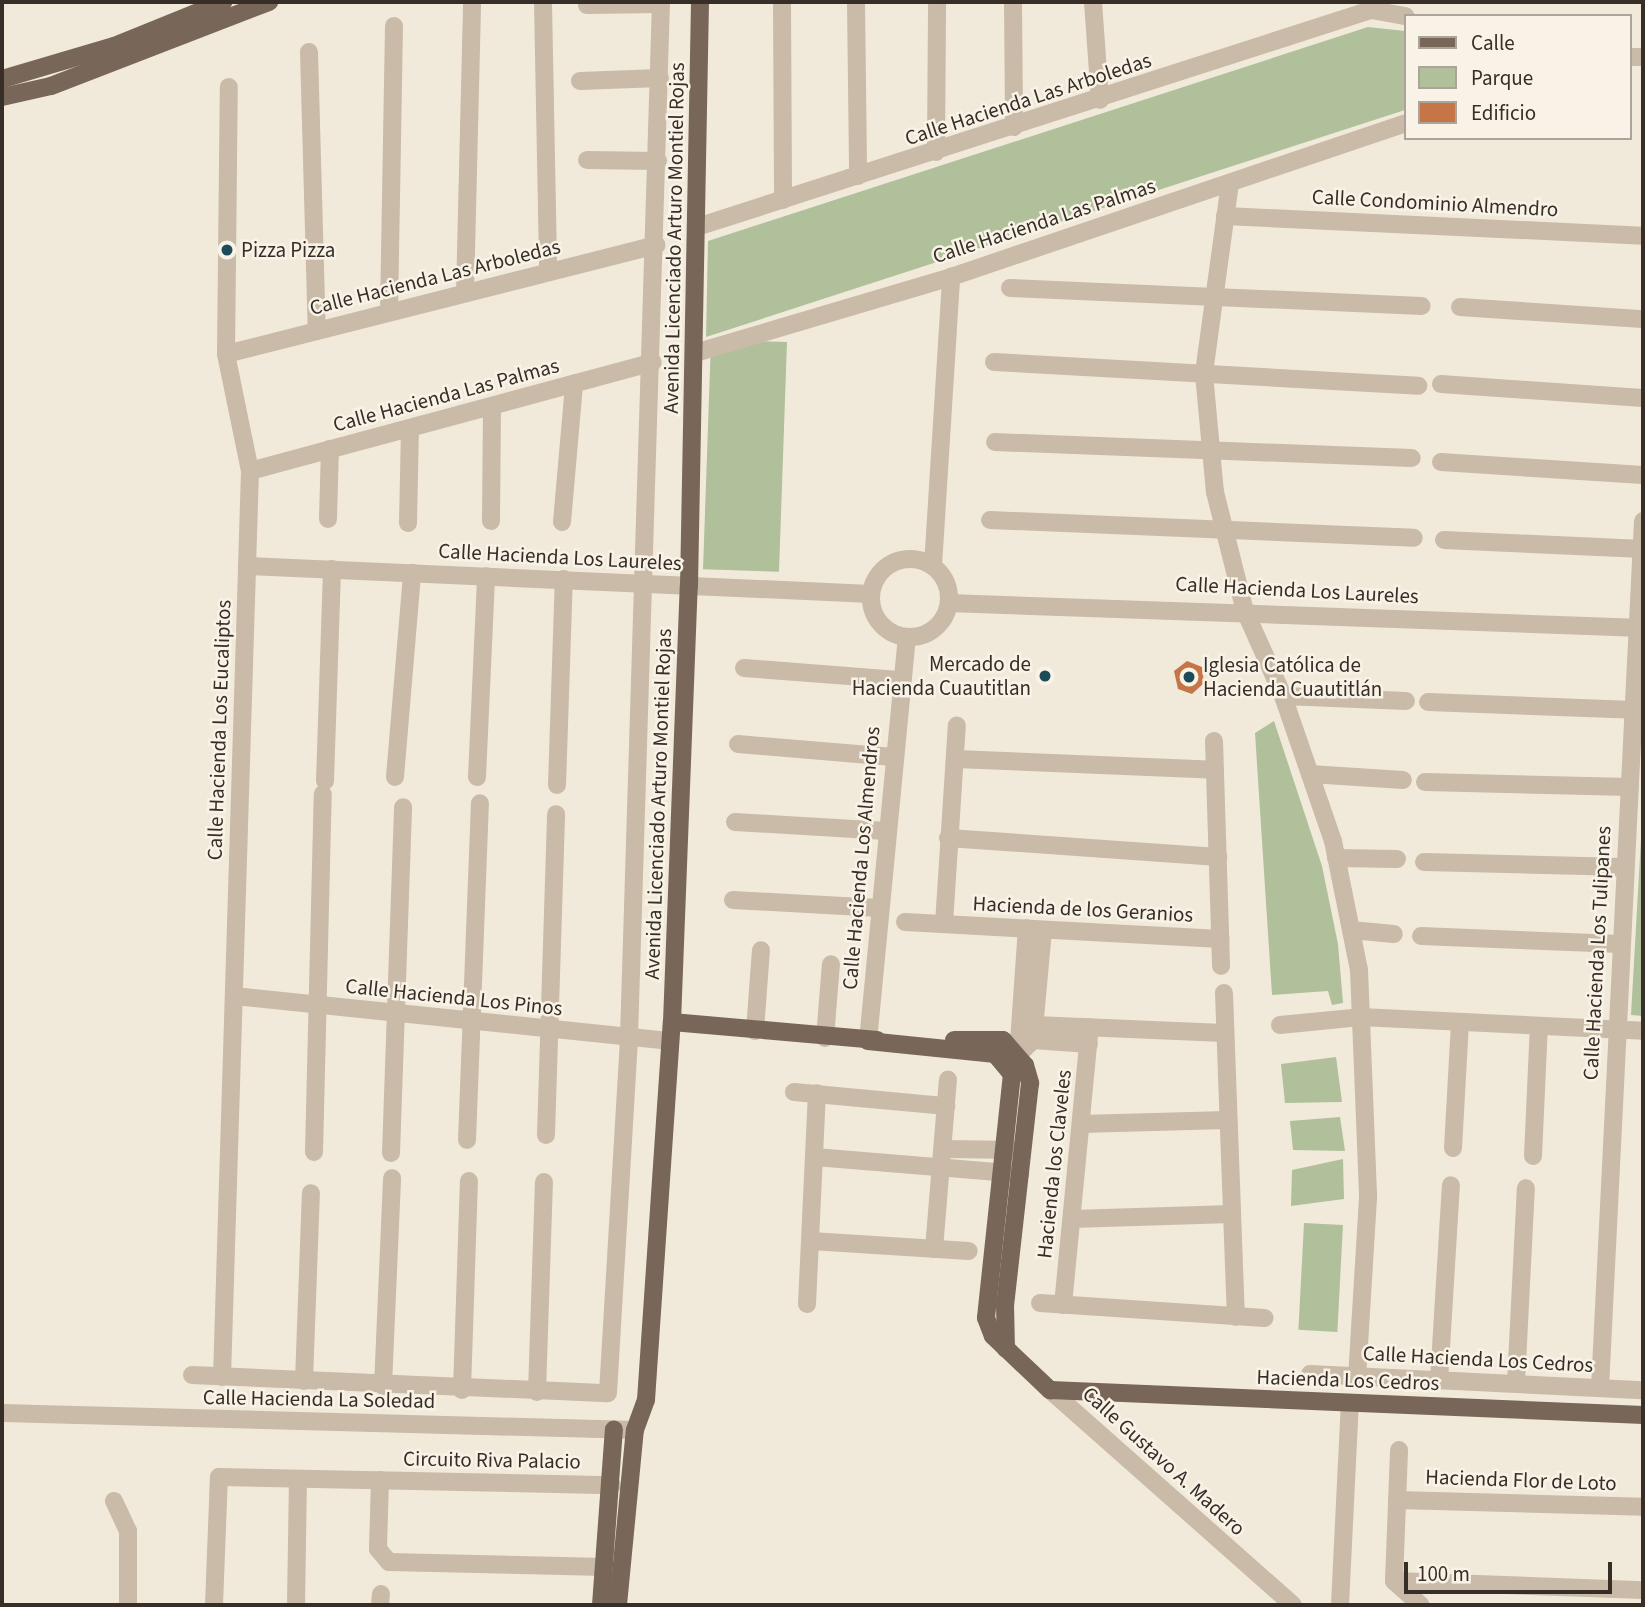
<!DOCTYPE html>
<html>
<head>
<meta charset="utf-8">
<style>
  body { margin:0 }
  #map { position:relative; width:1645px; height:1607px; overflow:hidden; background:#f1eadb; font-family:"Source Sans 3",sans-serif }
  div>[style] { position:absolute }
  .green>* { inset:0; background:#afc09b; transform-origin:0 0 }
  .building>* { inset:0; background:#c57546 }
  .minor>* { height:18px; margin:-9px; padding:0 9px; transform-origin:9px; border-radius:9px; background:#c9bba7 }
  .minor>.ring { margin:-9px; padding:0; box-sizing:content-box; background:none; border:18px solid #c9bba7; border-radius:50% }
  .major>* { height:18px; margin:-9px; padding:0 9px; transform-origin:9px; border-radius:9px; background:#786759 }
  .dots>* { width:19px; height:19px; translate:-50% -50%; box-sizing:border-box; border:4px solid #f9f3e7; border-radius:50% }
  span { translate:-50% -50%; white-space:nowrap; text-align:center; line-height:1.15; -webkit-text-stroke:5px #f9f3e7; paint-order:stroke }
  .street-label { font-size:21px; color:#362e27 }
  .poi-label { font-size:21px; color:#362e27 }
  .left { translate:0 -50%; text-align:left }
  .right { translate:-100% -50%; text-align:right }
  .frame { position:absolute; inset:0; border:4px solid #362e27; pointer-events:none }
  .legend { position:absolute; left:1404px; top:14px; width:228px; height:126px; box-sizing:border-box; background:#f9f3e7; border:2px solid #aba49a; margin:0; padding:9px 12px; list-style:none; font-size:21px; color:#362e27 }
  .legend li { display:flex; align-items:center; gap:14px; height:35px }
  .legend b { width:35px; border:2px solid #aba49a }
  .scale { position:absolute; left:1404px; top:1562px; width:208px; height:32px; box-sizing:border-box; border:4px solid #362e27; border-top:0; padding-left:9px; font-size:21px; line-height:24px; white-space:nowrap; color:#362e27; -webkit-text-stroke:5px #f9f3e7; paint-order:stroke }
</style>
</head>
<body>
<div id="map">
  <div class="green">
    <i style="clip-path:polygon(1368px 27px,1405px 31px,1405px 110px,706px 337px,708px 241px)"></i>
    <i style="left:787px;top:342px;width:230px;height:76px;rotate:92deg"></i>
    <i style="clip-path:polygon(1274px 721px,1322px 866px,1338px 944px,1343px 1003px,1332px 1005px,1328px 991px,1272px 995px,1255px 733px)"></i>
    <i style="clip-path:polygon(1643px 804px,1643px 1016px,1631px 1015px)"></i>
    <i style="clip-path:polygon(1336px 1057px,1342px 1102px,1285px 1103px,1281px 1064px)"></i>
    <i style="clip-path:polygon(1340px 1117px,1345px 1151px,1293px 1150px,1290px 1121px)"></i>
    <i style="clip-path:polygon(1343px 1159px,1344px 1199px,1291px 1206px,1292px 1170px)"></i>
    <i style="left:1304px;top:1223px;width:39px;height:107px;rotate:3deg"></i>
  </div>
  <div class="building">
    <i style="clip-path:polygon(1187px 661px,1202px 667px,1204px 683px,1192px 694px,1178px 689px,1174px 671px)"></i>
  </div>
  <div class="minor">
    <i style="left:543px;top:2px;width:270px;rotate:88.9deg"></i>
    <i style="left:782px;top:2px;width:198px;rotate:89.7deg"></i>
    <i style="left:856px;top:2px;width:174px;rotate:89.3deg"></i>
    <i style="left:1013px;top:2px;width:125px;rotate:89.5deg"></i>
    <i style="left:1093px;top:2px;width:98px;rotate:85.9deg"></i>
    <i style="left:587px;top:5px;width:74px;rotate:-0.8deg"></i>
    <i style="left:309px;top:52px;width:279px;rotate:88.4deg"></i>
    <i style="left:1629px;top:57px;width:14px"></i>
    <i style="left:580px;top:81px;width:80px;rotate:-2.1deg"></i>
    <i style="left:936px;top:152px;width:150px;rotate:-89.6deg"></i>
    <i style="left:587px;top:160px;width:71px;rotate:0.8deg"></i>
    <i style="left:1230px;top:183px;width:193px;rotate:97.8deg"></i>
    <i style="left:1204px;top:374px;width:119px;rotate:84.7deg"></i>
    <i style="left:1215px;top:492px;width:123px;rotate:75.9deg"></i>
    <i style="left:1245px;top:611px;width:93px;rotate:65.9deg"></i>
    <i style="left:1283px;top:696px;width:153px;rotate:71deg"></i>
    <i style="left:1333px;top:841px;width:132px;rotate:78.6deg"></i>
    <i style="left:1359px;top:970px;width:228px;rotate:87.7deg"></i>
    <i style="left:1368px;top:1198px;width:178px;rotate:93.5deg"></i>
    <i style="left:1225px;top:216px;width:418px;rotate:2.7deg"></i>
    <i style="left:697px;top:227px;width:708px;rotate:-17.85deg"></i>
    <i style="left:1371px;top:10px;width:35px;rotate:10deg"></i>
    <i style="left:1010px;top:288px;width:412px;rotate:2.5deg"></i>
    <i style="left:465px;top:293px;width:291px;rotate:-88.6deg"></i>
    <i style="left:1460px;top:307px;width:183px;rotate:3.8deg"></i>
    <i style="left:389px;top:312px;width:286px;rotate:-89deg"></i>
    <i style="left:695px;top:353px;width:267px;rotate:-16.5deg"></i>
    <i style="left:951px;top:277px;width:479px;rotate:-18.7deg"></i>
    <i style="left:226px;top:354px;width:444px;rotate:-14.2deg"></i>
    <i style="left:994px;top:362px;width:425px;rotate:3.2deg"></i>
    <i style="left:1441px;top:384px;width:202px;rotate:4deg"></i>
    <i style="left:995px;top:442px;width:417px;rotate:2.2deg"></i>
    <i style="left:1441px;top:462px;width:202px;rotate:3.7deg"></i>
    <i style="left:250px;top:471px;width:417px;rotate:-15.1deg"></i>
    <i style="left:328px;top:519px;width:70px;rotate:-88.4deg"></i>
    <i style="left:990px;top:520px;width:424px;rotate:2.4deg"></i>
    <i style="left:491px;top:521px;width:115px;rotate:-89.5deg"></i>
    <i style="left:562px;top:522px;width:139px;rotate:-85deg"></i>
    <i style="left:408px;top:523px;width:95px;rotate:-88.8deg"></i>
    <i style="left:1444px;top:540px;width:199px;rotate:2.6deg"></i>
    <i class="ring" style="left:871px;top:559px;width:60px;height:60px"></i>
    <i style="left:247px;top:566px;width:624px;rotate:2.57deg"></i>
    <i style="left:933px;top:566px;width:290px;rotate:-86.4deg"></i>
    <i style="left:949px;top:603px;width:694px;rotate:2.06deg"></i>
    <i style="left:744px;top:668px;width:155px;rotate:4.4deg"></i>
    <i style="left:1283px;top:696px;width:123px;rotate:2.3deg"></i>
    <i style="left:1428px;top:702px;width:205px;rotate:2.2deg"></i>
    <i style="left:1214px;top:741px;width:225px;rotate:88.2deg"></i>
    <i style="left:738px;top:744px;width:156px;rotate:4.8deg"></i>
    <i style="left:956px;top:759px;width:258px;rotate:2.4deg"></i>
    <i style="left:1310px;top:774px;width:93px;rotate:3.7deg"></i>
    <i style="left:395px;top:777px;width:205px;rotate:-85.2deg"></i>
    <i style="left:477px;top:777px;width:201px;rotate:-87.4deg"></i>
    <i style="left:325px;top:781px;width:212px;rotate:-88.1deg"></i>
    <i style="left:1425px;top:782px;width:205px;rotate:1.4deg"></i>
    <i style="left:557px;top:785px;width:206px;rotate:-88.1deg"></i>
    <i style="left:735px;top:822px;width:152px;rotate:3.4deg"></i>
    <i style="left:948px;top:838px;width:271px;rotate:4deg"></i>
    <i style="left:1336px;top:858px;width:61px;rotate:0.9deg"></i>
    <i style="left:1424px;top:862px;width:200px;rotate:1.4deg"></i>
    <i style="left:733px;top:900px;width:147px;rotate:3.1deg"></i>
    <i style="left:905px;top:922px;width:316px;rotate:3.1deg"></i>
    <i style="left:944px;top:924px;width:199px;rotate:-86.3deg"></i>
    <i style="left:1351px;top:930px;width:43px;rotate:5.3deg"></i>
    <i style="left:1421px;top:936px;width:199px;rotate:2.3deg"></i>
    <i style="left:1224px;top:993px;width:324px;rotate:87.9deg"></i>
    <i style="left:234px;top:996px;width:437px;rotate:5.9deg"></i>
    <i style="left:1035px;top:1025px;width:189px;rotate:2.4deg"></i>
    <i style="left:1280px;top:1025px;width:81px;rotate:-5.6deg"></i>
    <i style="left:1361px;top:1017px;width:282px;rotate:2.8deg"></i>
    <i style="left:755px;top:1031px;width:81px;rotate:-85.8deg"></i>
    <i style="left:825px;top:1038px;width:74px;rotate:-85.4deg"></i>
    <i style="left:1033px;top:1040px;width:56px;rotate:4.1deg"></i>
    <i style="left:868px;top:1041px;width:405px;rotate:-84.5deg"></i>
    <i style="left:1018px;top:1056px;width:128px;rotate:-86deg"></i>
    <i style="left:1007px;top:1066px;width:37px;rotate:-45deg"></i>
    <i style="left:1033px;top:1040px;width:110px;rotate:-84.8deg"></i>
    <i style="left:794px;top:1092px;width:153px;rotate:5.3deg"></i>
    <i style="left:1081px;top:1124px;width:146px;rotate:-1.6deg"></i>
    <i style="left:546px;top:1135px;width:321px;rotate:-88.2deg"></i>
    <i style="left:467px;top:1140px;width:337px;rotate:-87.8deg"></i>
    <i style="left:1453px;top:1148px;width:126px;rotate:-86.8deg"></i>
    <i style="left:943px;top:1149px;width:76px;rotate:0.8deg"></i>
    <i style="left:314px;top:1152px;width:358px;rotate:-88.6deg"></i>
    <i style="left:391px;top:1153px;width:346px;rotate:-88deg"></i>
    <i style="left:1533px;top:1156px;width:130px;rotate:-87.4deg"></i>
    <i style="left:815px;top:1157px;width:206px;rotate:4.7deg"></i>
    <i style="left:1072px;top:1219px;width:160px;rotate:-1.8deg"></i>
    <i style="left:811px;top:1241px;width:158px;rotate:3.6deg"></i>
    <i style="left:934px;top:1249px;width:170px;rotate:-85.3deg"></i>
    <i style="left:1040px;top:1303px;width:225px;rotate:3.8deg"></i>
    <i style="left:807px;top:1304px;width:211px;rotate:-87.3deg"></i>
    <i style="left:1063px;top:1305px;width:279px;rotate:-84.5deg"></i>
    <i style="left:1310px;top:1374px;width:333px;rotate:2.8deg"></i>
    <i style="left:192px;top:1375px;width:416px;rotate:2.5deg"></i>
    <i style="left:608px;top:1393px;width:357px;rotate:-86.6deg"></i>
    <i style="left:629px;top:1037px;width:1035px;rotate:-88.23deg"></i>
    <i style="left:222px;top:1377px;width:906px;rotate:-88.23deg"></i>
    <i style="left:250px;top:471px;width:119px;rotate:-101.6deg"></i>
    <i style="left:226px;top:354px;width:267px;rotate:-89.4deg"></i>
    <i style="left:1439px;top:1380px;width:195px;rotate:-86.5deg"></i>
    <i style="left:304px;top:1381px;width:188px;rotate:-87.9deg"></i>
    <i style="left:1516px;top:1383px;width:195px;rotate:-87.1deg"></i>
    <i style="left:383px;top:1386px;width:208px;rotate:-87.5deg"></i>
    <i style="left:1600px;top:1388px;width:868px;rotate:-87.16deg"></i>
    <i style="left:462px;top:1390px;width:209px;rotate:-88.1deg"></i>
    <i style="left:1050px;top:1390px;width:324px;rotate:41.5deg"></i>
    <i style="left:537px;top:1392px;width:210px;rotate:-88.1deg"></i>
    <i style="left:2px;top:1413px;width:633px;rotate:1.54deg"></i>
    <i style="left:380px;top:1480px;width:69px;rotate:91.7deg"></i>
    <i style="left:378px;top:1549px;width:17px;rotate:50deg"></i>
    <i style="left:389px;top:1562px;width:216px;rotate:1.3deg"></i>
    <i style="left:1397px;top:1500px;width:246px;rotate:1.6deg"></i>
    <i style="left:114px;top:1501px;width:33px;rotate:65deg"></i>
    <i style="left:128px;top:1531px;width:74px;rotate:90deg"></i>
    <i style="left:1394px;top:1581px;width:249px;rotate:2.1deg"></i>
    <i style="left:1394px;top:1581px;width:131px;rotate:-87.8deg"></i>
    <i style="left:1394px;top:1581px;width:36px;rotate:42deg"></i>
    <i style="left:214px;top:1605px;width:128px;rotate:-87.8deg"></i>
    <i style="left:219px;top:1477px;width:393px;rotate:1.2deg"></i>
    <i style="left:296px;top:1605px;width:126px;rotate:-89.1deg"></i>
    <i style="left:380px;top:1605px;width:11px;rotate:-85deg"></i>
    <i style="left:1340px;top:1605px;width:202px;rotate:-87.2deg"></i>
  </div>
  <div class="major">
    <i style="left:2px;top:79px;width:117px;rotate:-16.4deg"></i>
    <i style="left:114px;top:46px;width:118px;rotate:-22deg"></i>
    <i style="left:2px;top:97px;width:50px;rotate:-12.7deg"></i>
    <i style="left:51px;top:86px;width:234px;rotate:-21.1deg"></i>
    <i style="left:672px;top:1022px;width:206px;rotate:5deg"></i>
    <i style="left:954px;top:1040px;width:49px"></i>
    <i style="left:1003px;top:1040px;width:33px;rotate:49deg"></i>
    <i style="left:1025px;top:1065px;width:19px;rotate:74deg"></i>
    <i style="left:1030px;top:1083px;width:223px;rotate:96.4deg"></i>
    <i style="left:1005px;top:1305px;width:44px;rotate:88.7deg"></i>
    <i style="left:868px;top:1041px;width:128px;rotate:5.8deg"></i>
    <i style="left:995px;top:1054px;width:26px;rotate:50deg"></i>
    <i style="left:1012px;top:1074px;width:245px;rotate:96.1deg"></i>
    <i style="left:986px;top:1318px;width:19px;rotate:69deg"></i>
    <i style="left:993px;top:1336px;width:79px;rotate:43.5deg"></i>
    <i style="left:1050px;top:1390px;width:594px;rotate:2.41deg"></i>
    <i style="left:601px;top:1605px;width:176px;rotate:-85.8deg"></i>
    <i style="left:618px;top:1605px;width:176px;rotate:-84.5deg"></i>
    <i style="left:635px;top:1430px;width:32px;rotate:-70deg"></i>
    <i style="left:646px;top:1400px;width:379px;rotate:-86.1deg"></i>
    <i style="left:672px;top:1022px;width:436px;rotate:-87.8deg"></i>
    <i style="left:689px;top:586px;width:584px;rotate:-88.92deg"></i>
  </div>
  <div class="dots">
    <i style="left:227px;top:250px;background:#1d4b57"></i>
    <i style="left:1045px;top:676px;background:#1d4b57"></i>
    <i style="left:1189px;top:677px;background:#1d4b57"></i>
  </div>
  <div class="street-label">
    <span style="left:1028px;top:99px;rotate:-18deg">Calle Hacienda Las Arboledas</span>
    <span style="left:1435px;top:203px;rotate:3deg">Calle Condominio Almendro</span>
    <span style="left:1044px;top:221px;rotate:-18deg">Calle Hacienda Las Palmas</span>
    <span style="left:674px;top:238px;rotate:-89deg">Avenida Licenciado Arturo Montiel Rojas</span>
    <span style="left:435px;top:277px;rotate:-14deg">Calle Hacienda Las Arboledas</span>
    <span style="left:446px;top:395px;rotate:-15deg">Calle Hacienda Las Palmas</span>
    <span style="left:560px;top:557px;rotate:3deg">Calle Hacienda Los Laureles</span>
    <span style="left:1297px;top:590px;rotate:3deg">Calle Hacienda Los Laureles</span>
    <span style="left:219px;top:730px;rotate:-88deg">Calle Hacienda Los Eucaliptos</span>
    <span style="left:658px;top:804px;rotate:-88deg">Avenida Licenciado Arturo Montiel Rojas</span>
    <span style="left:861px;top:858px;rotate:-85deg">Calle Hacienda Los Almendros</span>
    <span style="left:1083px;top:909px;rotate:3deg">Hacienda de los Geranios</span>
    <span style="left:1597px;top:953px;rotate:-87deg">Calle Hacienda Los Tulipanes</span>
    <span style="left:454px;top:997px;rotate:6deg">Calle Hacienda Los Pinos</span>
    <span style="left:1054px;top:1164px;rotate:-84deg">Hacienda los Claveles</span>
    <span style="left:1478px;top:1359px;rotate:3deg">Calle Hacienda Los Cedros</span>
    <span style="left:1348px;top:1380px;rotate:2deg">Hacienda Los Cedros</span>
    <span style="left:319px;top:1399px;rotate:1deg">Calle Hacienda La Soledad</span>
    <span style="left:492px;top:1460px;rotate:1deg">Circuito Riva Palacio</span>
    <span style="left:1164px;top:1461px;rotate:42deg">Calle Gustavo A. Madero</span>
    <span style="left:1521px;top:1480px;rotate:2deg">Hacienda Flor de Loto</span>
  </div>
  <div class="poi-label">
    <span class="left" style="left:241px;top:250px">Pizza Pizza</span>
    <span class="right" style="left:1031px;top:676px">Mercado de<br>Hacienda Cuautitlan</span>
    <span class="left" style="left:1203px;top:677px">Iglesia Católica de<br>Hacienda Cuautitlán</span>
  </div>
  <div class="frame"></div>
  <ul class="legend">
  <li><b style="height:9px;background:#786759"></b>Calle</li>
  <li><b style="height:19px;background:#afc09b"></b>Parque</li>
  <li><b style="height:19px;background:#c57546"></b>Edificio</li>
  </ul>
  <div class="scale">100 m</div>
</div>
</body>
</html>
